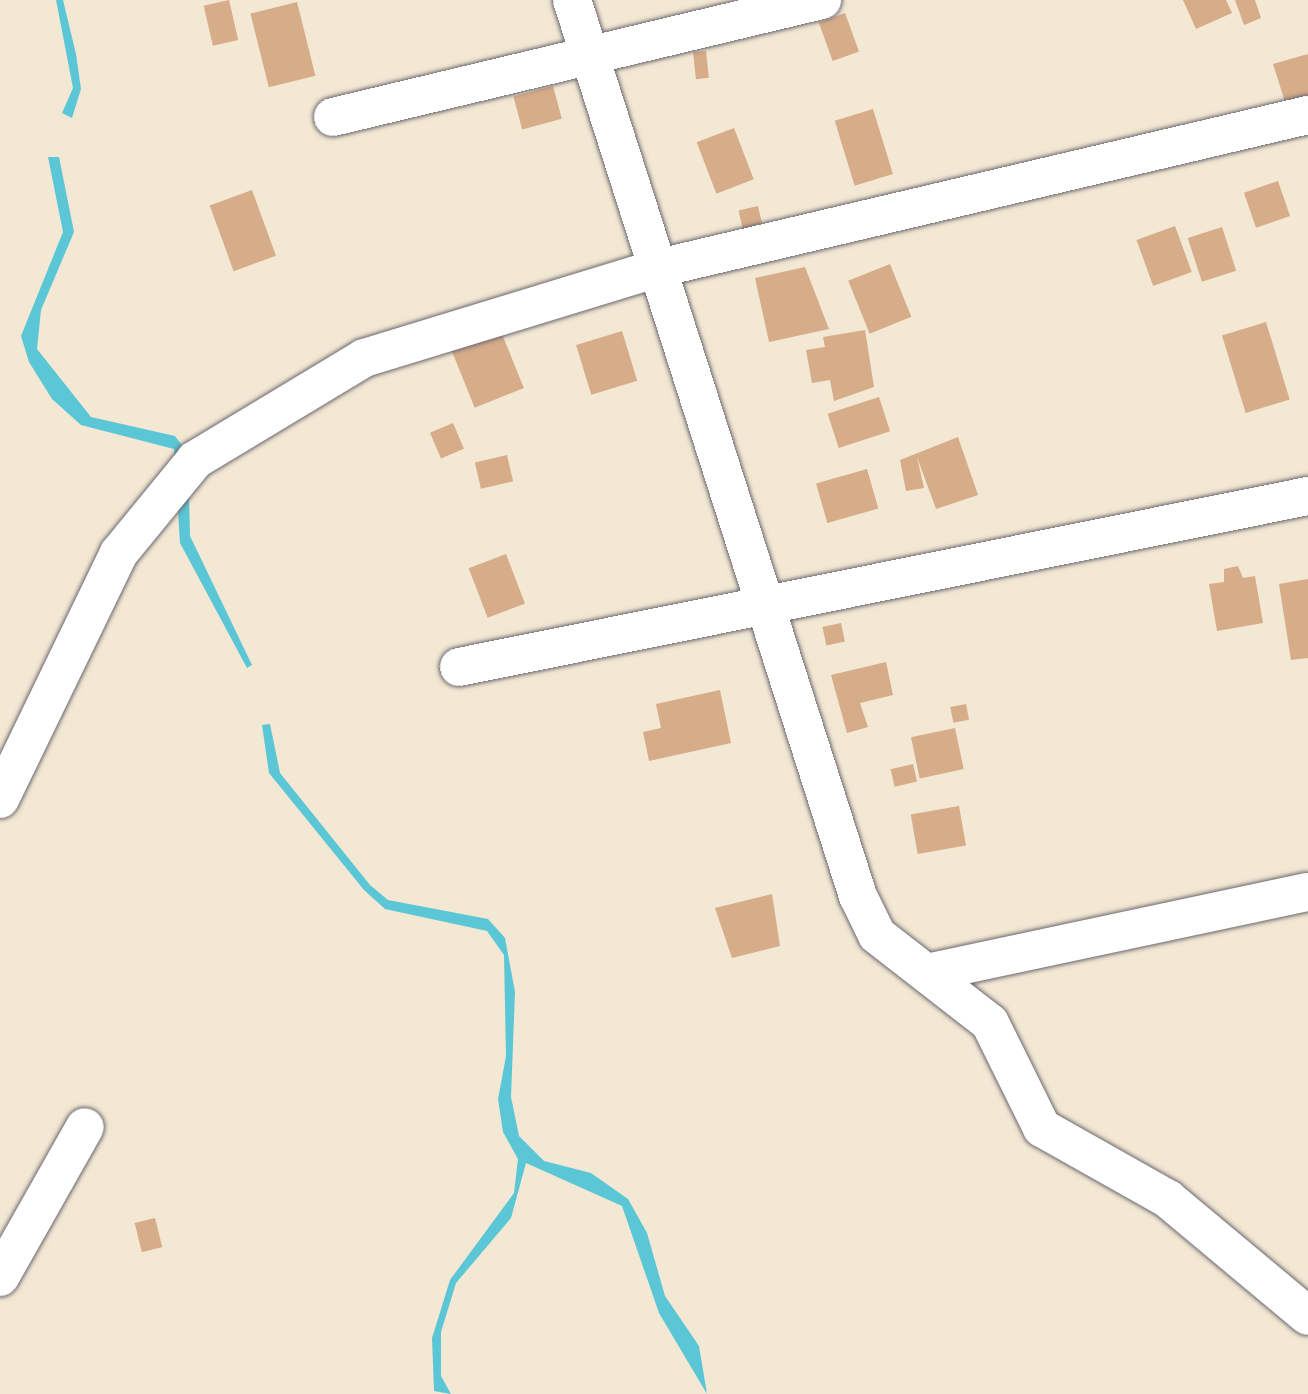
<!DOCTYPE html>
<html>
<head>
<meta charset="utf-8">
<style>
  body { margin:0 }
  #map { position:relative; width:1308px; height:1394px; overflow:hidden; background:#f3e8d3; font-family:Mynerve,sans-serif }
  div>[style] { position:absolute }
  .water>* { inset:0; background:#5bc6d5 }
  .building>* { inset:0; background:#d6ac89; transform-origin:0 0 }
  .roads { filter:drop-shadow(0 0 2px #6b6770) drop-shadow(0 0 2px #6b6770) }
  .minor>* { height:38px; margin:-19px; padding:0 19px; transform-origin:19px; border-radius:19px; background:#fff }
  span { translate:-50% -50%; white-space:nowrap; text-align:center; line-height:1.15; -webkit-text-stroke:8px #f7f3e8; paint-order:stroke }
</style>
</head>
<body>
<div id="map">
  <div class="water">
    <i style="clip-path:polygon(56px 0,63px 0,76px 54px,81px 89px,72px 118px,62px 113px,73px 88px)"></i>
    <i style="clip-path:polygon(48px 157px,59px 157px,74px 232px,41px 310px,37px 349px,91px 417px,175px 436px,188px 453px,190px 536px,252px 665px,247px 668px,180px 543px,174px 449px,81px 425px,52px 399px,29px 362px,21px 336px,63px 232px)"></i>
    <i style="clip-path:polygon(270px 724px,280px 773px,370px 885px,388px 900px,488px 919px,505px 938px,515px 992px,511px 1097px,519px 1136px,544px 1161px,591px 1173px,628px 1199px,647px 1233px,665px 1296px,699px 1346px,707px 1394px,659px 1313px,622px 1206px,526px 1163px,511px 1218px,456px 1283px,441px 1332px,441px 1376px,451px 1394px,434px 1391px,432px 1338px,450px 1280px,514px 1193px,518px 1159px,503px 1132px,498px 1099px,506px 1056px,504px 955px,487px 931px,385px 909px,364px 890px,269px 773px,262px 725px)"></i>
  </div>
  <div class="building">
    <i style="left:229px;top:0;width:41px;height:26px;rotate:77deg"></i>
    <i style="clip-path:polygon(1183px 0,1226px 0,1232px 13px,1196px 29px)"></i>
    <i style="clip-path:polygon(1235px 0,1255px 0,1261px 18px,1244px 25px)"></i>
    <i style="left:297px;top:2px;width:76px;height:48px;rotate:76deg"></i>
    <i style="left:845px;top:13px;width:41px;height:28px;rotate:70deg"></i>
    <i style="left:706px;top:51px;width:27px;height:13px;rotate:84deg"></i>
    <i style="clip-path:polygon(1308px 54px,1308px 98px,1286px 105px,1273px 64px)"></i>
    <i style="left:553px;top:86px;width:34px;height:41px;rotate:75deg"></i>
    <i style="left:873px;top:109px;width:68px;height:40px;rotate:73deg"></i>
    <i style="left:734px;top:128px;width:55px;height:40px;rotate:69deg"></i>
    <i style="left:1278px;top:181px;width:37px;height:36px;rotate:71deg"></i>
    <i style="left:252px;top:190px;width:70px;height:45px;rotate:70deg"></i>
    <i style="left:758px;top:206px;width:26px;height:20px;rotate:77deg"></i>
    <i style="left:1175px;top:226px;width:49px;height:41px;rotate:70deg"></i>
    <i style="left:1222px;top:227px;width:46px;height:36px;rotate:72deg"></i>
    <i style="left:890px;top:264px;width:57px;height:45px;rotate:68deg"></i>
    <i style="clip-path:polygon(805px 267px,829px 329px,769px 342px,755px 278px)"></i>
    <i style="left:1266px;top:322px;width:81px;height:46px;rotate:73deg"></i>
    <i style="left:498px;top:324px;width:69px;height:53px;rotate:68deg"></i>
    <i style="clip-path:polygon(865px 330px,874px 387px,834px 401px,830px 380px,812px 383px,806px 350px,825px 347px,823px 337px)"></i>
    <i style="left:622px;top:331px;width:52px;height:48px;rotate:73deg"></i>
    <i style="left:879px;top:397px;width:36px;height:54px;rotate:72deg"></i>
    <i style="left:453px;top:423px;width:28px;height:25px;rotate:67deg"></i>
    <i style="clip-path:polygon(958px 437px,978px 495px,936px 509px,917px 457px,924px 488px,906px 491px,900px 460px)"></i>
    <i style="left:507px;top:455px;width:27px;height:33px;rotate:77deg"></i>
    <i style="left:867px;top:469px;width:41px;height:53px;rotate:74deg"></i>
    <i style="left:506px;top:554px;width:53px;height:40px;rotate:69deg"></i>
    <i style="clip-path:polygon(1238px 566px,1243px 578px,1255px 576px,1263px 623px,1217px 631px,1209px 584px,1224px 582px,1224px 569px)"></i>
    <i style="clip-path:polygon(1308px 579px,1308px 658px,1291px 660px,1279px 584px)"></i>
    <i style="left:841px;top:623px;width:19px;height:19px;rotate:78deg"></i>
    <i style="clip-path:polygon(886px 662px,893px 695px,860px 703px,868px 727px,847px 733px,831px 675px)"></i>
    <i style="clip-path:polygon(720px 690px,731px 743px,649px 761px,643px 732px,661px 728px,656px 704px)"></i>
    <i style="left:966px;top:704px;width:16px;height:16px;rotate:79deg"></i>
    <i style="left:955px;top:728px;width:42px;height:45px;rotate:78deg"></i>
    <i style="left:913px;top:764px;width:18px;height:23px;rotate:77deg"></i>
    <i style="left:959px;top:806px;width:40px;height:49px;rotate:80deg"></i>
    <i style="clip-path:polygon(772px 894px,780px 946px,732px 958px,715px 908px)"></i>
    <i style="left:155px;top:1218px;width:30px;height:21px;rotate:76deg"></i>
  </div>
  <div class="roads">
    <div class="minor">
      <i style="left:572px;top:0;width:941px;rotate:72.3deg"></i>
      <i style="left:858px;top:896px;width:43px;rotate:64deg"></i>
      <i style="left:877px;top:935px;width:143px;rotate:37.9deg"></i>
      <i style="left:990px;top:1023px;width:117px;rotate:63.7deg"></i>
      <i style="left:1042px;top:1128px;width:145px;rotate:29.4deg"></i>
      <i style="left:1168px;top:1199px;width:182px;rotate:39.9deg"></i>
      <i style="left:333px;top:117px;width:503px;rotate:-13.46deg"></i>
      <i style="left:459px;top:667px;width:866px;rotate:-11.39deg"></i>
      <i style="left:0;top:799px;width:273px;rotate:-64.2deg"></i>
      <i style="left:119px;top:553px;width:120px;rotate:-50.7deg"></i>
      <i style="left:195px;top:460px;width:197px;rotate:-31.1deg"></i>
      <i style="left:364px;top:358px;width:308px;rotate:-17deg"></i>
      <i style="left:659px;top:268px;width:667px;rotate:-13.27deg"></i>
      <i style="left:931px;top:972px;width:385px;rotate:-12deg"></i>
      <i style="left:0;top:1277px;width:172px;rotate:-60.5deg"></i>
    </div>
  </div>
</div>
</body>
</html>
